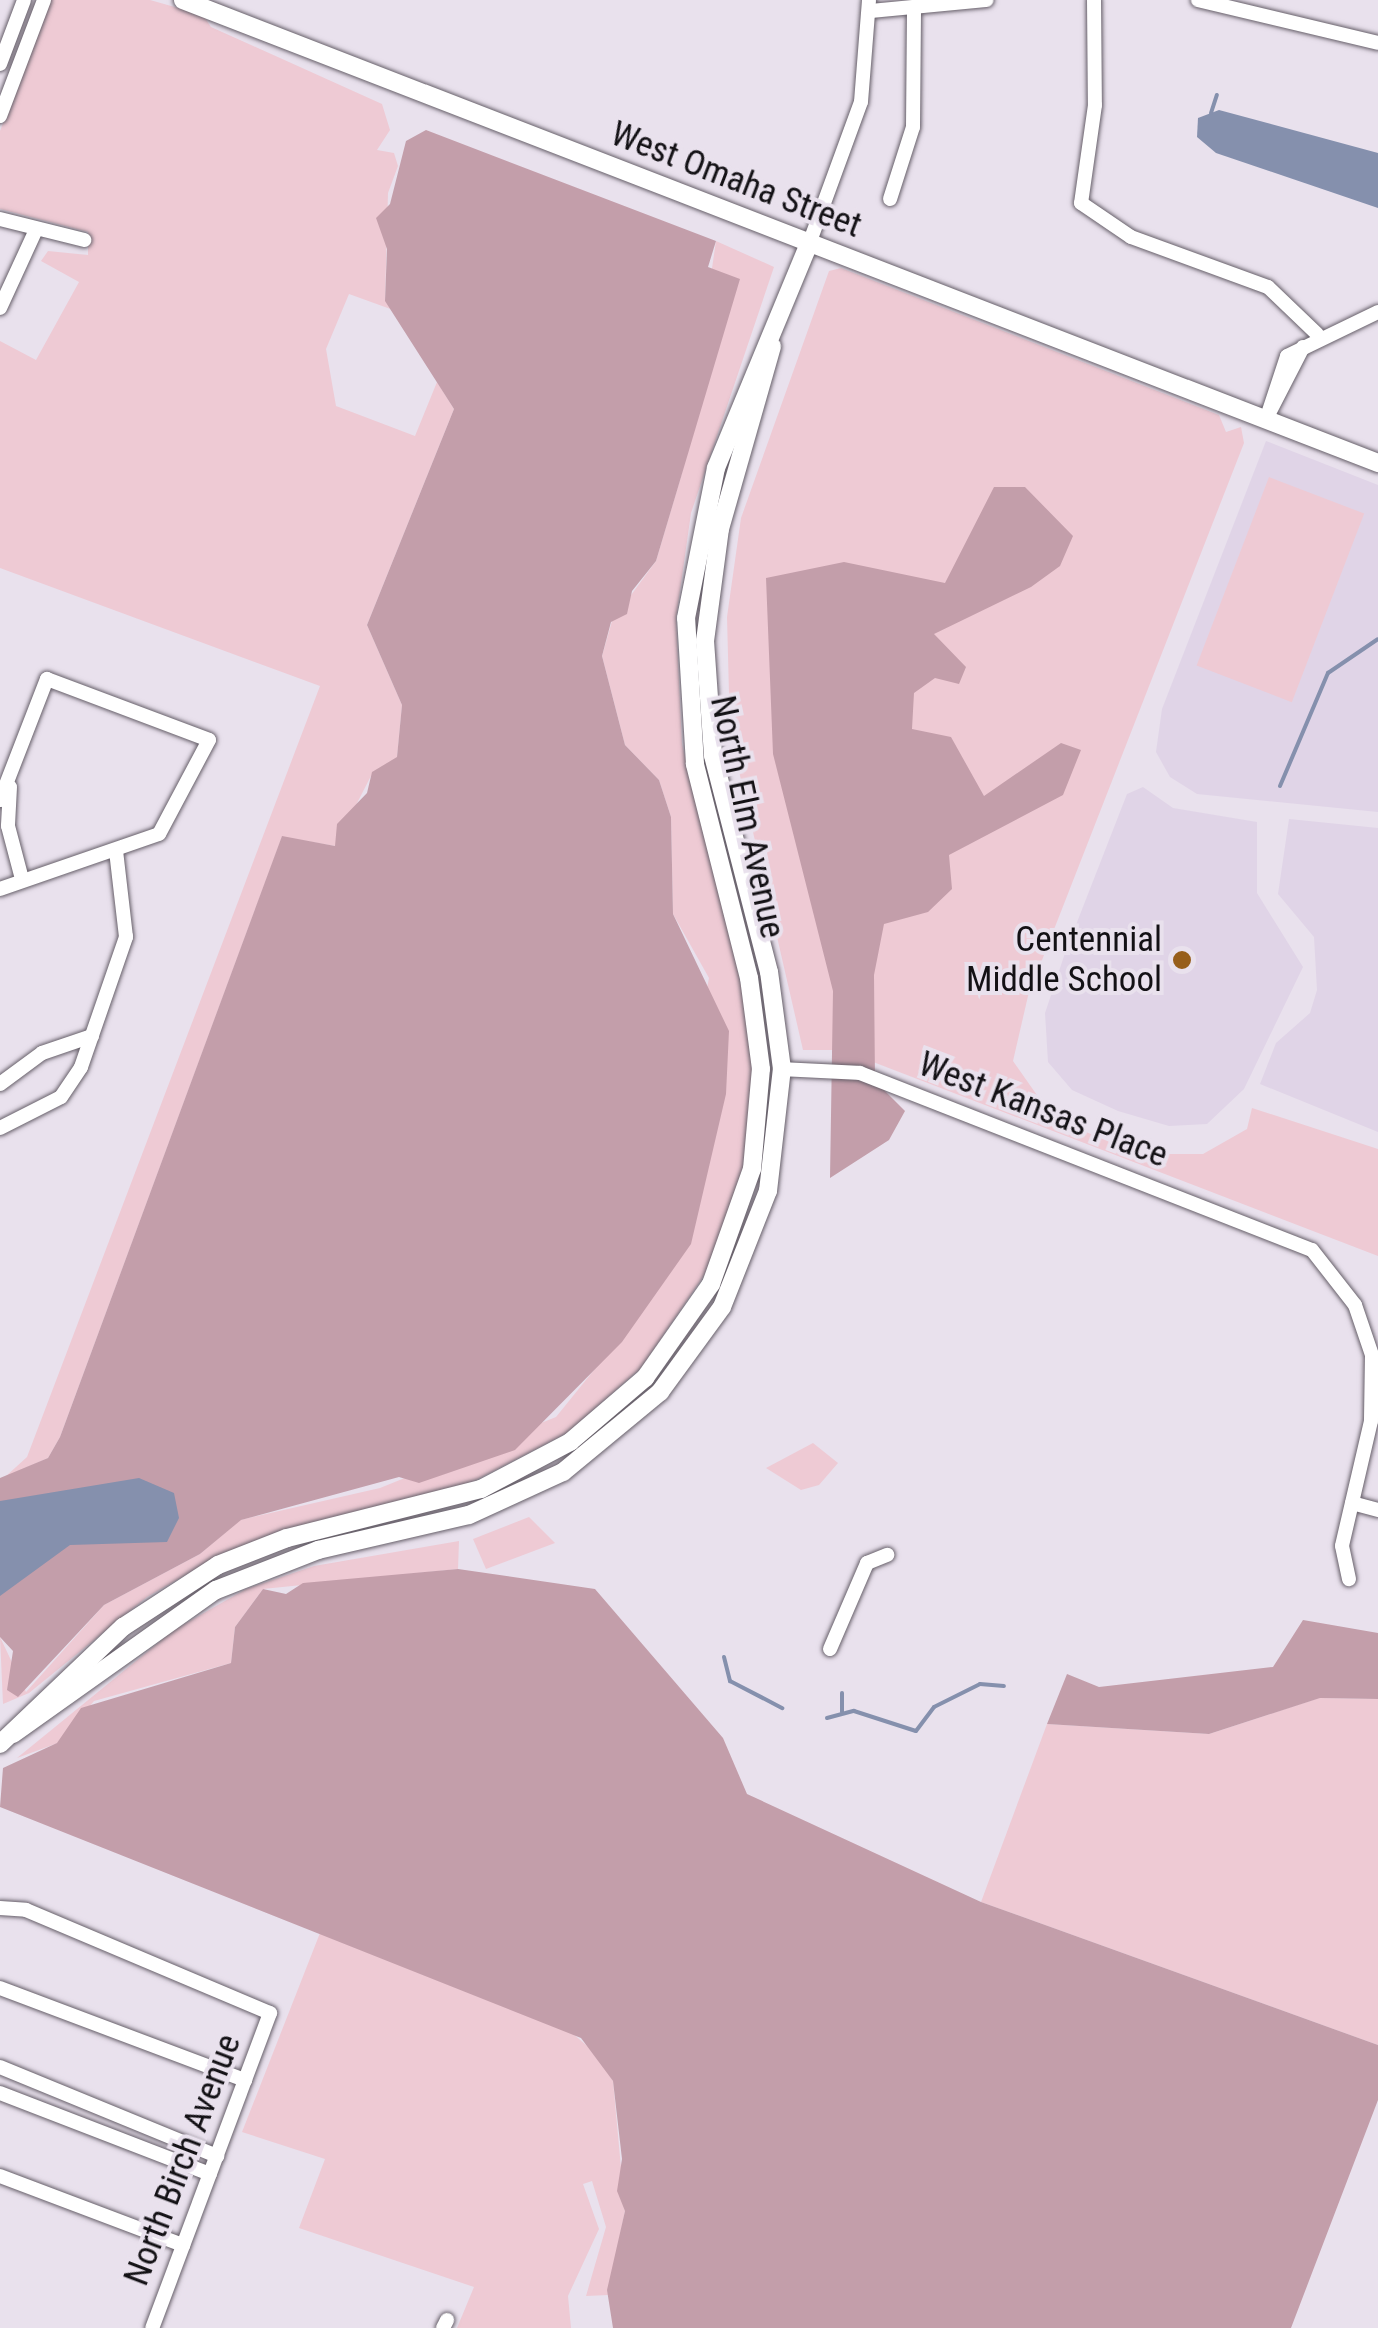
<!DOCTYPE html>
<html>
<head>
<meta charset="utf-8">
<style>
  body { margin:0 }
  #map { position:relative; width:1378px; height:2328px; overflow:hidden; background:#e9e1ed; font-family:"Roboto Condensed",sans-serif }
  div>[style] { position:absolute }
  .built>* { inset:0; background:#e0d4e7 }
  .green>* { inset:0; background:#eecad4; transform-origin:0 0 }
  .forest>* { inset:0; background:#c39eaa }
  .water>* { inset:0; background:#8590ad }
  .stream>* { height:4px; margin:-2px; padding:0 2px; transform-origin:2px; border-radius:2px; background:#8590ad }
  .roads { filter:drop-shadow(0 0 2px #665f69) drop-shadow(0 0 2px #665f69) }
  .minor>* { height:14px; margin:-7px; padding:0 7px; transform-origin:7px; border-radius:7px; background:#fff }
  .major>* { height:18px; margin:-9px; padding:0 9px; transform-origin:9px; border-radius:9px; background:#fff }
  .dots>* { width:28px; height:28px; translate:-50% -50%; box-sizing:border-box; border:5px solid #e9e1ed; border-radius:50% }
  span { translate:-50% -50%; white-space:nowrap; text-align:center; line-height:1.15; -webkit-text-stroke:8px #e9e1ed; paint-order:stroke }
  .street-label { font-size:35px; color:#131115 }
  .poi-label { font-size:35px; color:#131115 }
  .right { translate:-100% -50%; text-align:right }
</style>
</head>
<body>
<div id="map">
  <div class="built">
    <i style="clip-path:polygon(1266px 441px,1378px 485px,1378px 812px,1197px 794px,1170px 777px,1156px 752px,1162px 709px)"></i>
    <i style="clip-path:polygon(1143px 787px,1173px 808px,1257px 822px,1257px 893px,1303px 967px,1244px 1089px,1207px 1124px,1169px 1126px,1118px 1111px,1072px 1090px,1048px 1062px,1045px 1013px,1065px 953px,1127px 794px)"></i>
    <i style="clip-path:polygon(1289px 819px,1378px 828px,1378px 1132px,1260px 1084px,1276px 1043px,1310px 1013px,1317px 990px,1314px 937px,1278px 894px)"></i>
  </div>
  <div class="green">
    <i style="clip-path:polygon(51px 0,150px 0,203px 15px,211px 27px,382px 104px,390px 130px,377px 150px,394px 153px,398px 166px,388px 193px,385px 300px,396px 311px,349px 294px,326px 349px,336px 406px,415px 436px,437px 382px,454px 409px,367px 625px,402px 705px,397px 758px,373px 772px,335px 846px,282px 837px,60px 1437px,48px 1458px,5px 1477px,27px 1457px,320px 686px,0 568px,0 341px,36px 360px,79px 282px,41px 261px,48px 251px,88px 255px,88px 232px,0 209px,0 131px)"></i>
    <i style="clip-path:polygon(716px 241px,774px 267px,691px 513px,676px 619px,682px 744px,745px 1000px,753px 1071px,745px 1161px,709px 1268px,641px 1368px,567px 1433px,470px 1483px,224px 1553px,147px 1597px,29px 1693px,3px 1704px,0 1637px,26px 1692px,104px 1605px,200px 1554px,240px 1520px,380px 1488px,556px 1417px,645px 1307px,709px 978px,673px 914px,671px 817px,659px 780px,625px 745px,602px 656px,612px 621px,656px 561px,682px 473px)"></i>
    <i style="clip-path:polygon(841px 268px,1219px 415px,1226px 432px,1241px 427px,1244px 443px,1028px 996px,1013px 1061px,1053px 1118px,1138px 1154px,1203px 1154px,1247px 1129px,1252px 1108px,1378px 1149px,1378px 1256px,842px 1050px,803px 1050px,730px 732px,727px 617px,741px 518px,829px 271px)"></i>
    <i style="left:1269px;top:477px;width:102px;height:202px;rotate:21deg"></i>
    <i style="clip-path:polygon(813px 1443px,838px 1463px,819px 1485px,801px 1490px,766px 1468px)"></i>
    <i style="clip-path:polygon(529px 1517px,555px 1543px,486px 1569px,473px 1539px)"></i>
    <i style="clip-path:polygon(459px 1541px,458px 1569px,263px 1589px,235px 1627px,231px 1663px,94px 1701px,58px 1743px,17px 1758px,174px 1630px,246px 1589px,314px 1566px)"></i>
    <i style="clip-path:polygon(1319px 1698px,1378px 1699px,1378px 2045px,981px 1902px,1047px 1724px,1209px 1734px)"></i>
    <i style="clip-path:polygon(320px 1933px,572px 2033px,599px 2056px,613px 2081px,625px 2211px,608px 2295px,586px 2296px,606px 2227px,592px 2181px,583px 2184px,599px 2229px,568px 2296px,571px 2328px,457px 2328px,474px 2287px,299px 2228px,325px 2159px,242px 2132px)"></i>
  </div>
  <div class="forest">
    <i style="clip-path:polygon(426px 130px,716px 241px,708px 267px,740px 279px,656px 561px,632px 591px,627px 614px,611px 622px,602px 656px,625px 745px,659px 780px,671px 817px,673px 914px,729px 1031px,726px 1094px,691px 1244px,622px 1342px,515px 1450px,419px 1483px,399px 1477px,241px 1520px,200px 1554px,104px 1605px,18px 1697px,7px 1690px,13px 1651px,0 1637px,0 1478px,48px 1458px,60px 1437px,282px 836px,335px 846px,337px 824px,367px 793px,372px 772px,397px 757px,402px 705px,367px 625px,454px 409px,385px 301px,387px 249px,376px 218px,390px 204px,406px 141px)"></i>
    <i style="clip-path:polygon(994px 487px,1025px 487px,1073px 536px,1060px 566px,1031px 587px,934px 634px,966px 667px,959px 684px,935px 678px,914px 693px,912px 729px,951px 737px,984px 796px,1061px 743px,1081px 750px,1063px 795px,949px 855px,952px 889px,928px 912px,884px 924px,874px 975px,875px 1081px,905px 1111px,889px 1140px,830px 1178px,833px 991px,773px 754px,766px 578px,844px 562px,945px 583px)"></i>
    <i style="clip-path:polygon(458px 1569px,595px 1589px,723px 1738px,747px 1794px,981px 1902px,1378px 2045px,1378px 2100px,1291px 2328px,613px 2328px,607px 2290px,625px 2211px,617px 2191px,622px 2159px,613px 2081px,581px 2038px,0 1807px,3px 1768px,57px 1743px,81px 1708px,231px 1663px,235px 1627px,263px 1589px,286px 1594px,303px 1583px)"></i>
    <i style="clip-path:polygon(1303px 1620px,1378px 1633px,1378px 1699px,1320px 1698px,1209px 1734px,1047px 1724px,1067px 1674px,1099px 1687px,1273px 1667px)"></i>
  </div>
  <div class="water">
    <i style="clip-path:polygon(1219px 110px,1378px 153px,1378px 208px,1216px 153px,1197px 137px,1198px 118px)"></i>
    <i style="clip-path:polygon(139px 1478px,174px 1493px,179px 1518px,167px 1542px,70px 1545px,0 1596px,0 1501px)"></i>
  </div>
  <div class="stream">
    <i style="left:1211px;top:113px;width:19px;rotate:-72deg"></i>
    <i style="left:1280px;top:786px;width:123px;rotate:-67deg"></i>
    <i style="left:1328px;top:673px;width:60px;rotate:-34.2deg"></i>
    <i style="left:724px;top:1657px;width:25px;rotate:76deg"></i>
    <i style="left:730px;top:1681px;width:59px;rotate:27.4deg"></i>
    <i style="left:842px;top:1693px;width:19px;rotate:90deg"></i>
    <i style="left:827px;top:1718px;width:28px;rotate:-15deg"></i>
    <i style="left:854px;top:1711px;width:65px;rotate:17.9deg"></i>
    <i style="left:916px;top:1731px;width:30px;rotate:-53deg"></i>
    <i style="left:934px;top:1707px;width:51px;rotate:-26.6deg"></i>
    <i style="left:980px;top:1684px;width:24px;rotate:5deg"></i>
  </div>
  <div class="roads">
    <div class="minor">
      <i style="left:1094px;top:0;width:105px;rotate:89.5deg"></i>
      <i style="left:1095px;top:105px;width:99px;rotate:98.1deg"></i>
      <i style="left:1081px;top:203px;width:60px;rotate:34.2deg"></i>
      <i style="left:1131px;top:237px;width:146px;rotate:20.1deg"></i>
      <i style="left:1268px;top:287px;width:68px;rotate:43.8deg"></i>
      <i style="left:1198px;top:0;width:185px;rotate:13.4deg"></i>
      <i style="left:870px;top:11px;width:117px;rotate:-5.4deg"></i>
      <i style="left:0;top:64px;width:68px;rotate:-69.4deg"></i>
      <i style="left:0;top:116px;width:124px;rotate:-69.2deg"></i>
      <i style="left:890px;top:199px;width:76px;rotate:-72.3deg"></i>
      <i style="left:913px;top:127px;width:119px;rotate:-89.5deg"></i>
      <i style="left:0;top:219px;width:87px;rotate:14deg"></i>
      <i style="left:809px;top:244px;width:151px;rotate:-69.9deg"></i>
      <i style="left:861px;top:102px;width:102px;rotate:-85.5deg"></i>
      <i style="left:0;top:308px;width:84px;rotate:-65.3deg"></i>
      <i style="left:1266px;top:419px;width:81px;rotate:-62.8deg"></i>
      <i style="left:1266px;top:420px;width:67px;rotate:-71.8deg"></i>
      <i style="left:1287px;top:356px;width:101px;rotate:-25.8deg"></i>
      <i style="left:10px;top:787px;width:39px;rotate:93deg"></i>
      <i style="left:8px;top:826px;width:55px;rotate:75.2deg"></i>
      <i style="left:0;top:800px;width:130px;rotate:-68.8deg"></i>
      <i style="left:47px;top:679px;width:173px;rotate:20.6deg"></i>
      <i style="left:209px;top:740px;width:106px;rotate:118deg"></i>
      <i style="left:159px;top:834px;width:168px;rotate:160.9deg"></i>
      <i style="left:782px;top:1069px;width:78px;rotate:2.9deg"></i>
      <i style="left:860px;top:1073px;width:485px;rotate:21.4deg"></i>
      <i style="left:1312px;top:1250px;width:70px;rotate:52deg"></i>
      <i style="left:1355px;top:1305px;width:53px;rotate:71.2deg"></i>
      <i style="left:1372px;top:1355px;width:66px;rotate:90.9deg"></i>
      <i style="left:1371px;top:1421px;width:128px;rotate:103.1deg"></i>
      <i style="left:1342px;top:1546px;width:34px;rotate:78deg"></i>
      <i style="left:0;top:1084px;width:52px;rotate:-36.4deg"></i>
      <i style="left:42px;top:1053px;width:53px;rotate:-18.8deg"></i>
      <i style="left:0;top:1128px;width:68px;rotate:-26.9deg"></i>
      <i style="left:61px;top:1097px;width:36px;rotate:-56deg"></i>
      <i style="left:81px;top:1067px;width:138px;rotate:-70.9deg"></i>
      <i style="left:126px;top:937px;width:87px;rotate:-96.6deg"></i>
      <i style="left:1352px;top:1503px;width:27px;rotate:15deg"></i>
      <i style="left:830px;top:1649px;width:94px;rotate:-66.7deg"></i>
      <i style="left:867px;top:1563px;width:22px;rotate:-22deg"></i>
      <i style="left:0;top:1908px;width:26px;rotate:4deg"></i>
      <i style="left:26px;top:1910px;width:265px;rotate:22.9deg"></i>
      <i style="left:270px;top:2013px;width:336px;rotate:110.5deg"></i>
      <i style="left:0;top:1988px;width:262px;rotate:20.6deg"></i>
      <i style="left:0;top:2067px;width:235px;rotate:22.3deg"></i>
      <i style="left:0;top:2093px;width:225px;rotate:21.1deg"></i>
      <i style="left:0;top:2176px;width:196px;rotate:20.7deg"></i>
      <i style="left:443px;top:2328px;width:9px;rotate:-63deg"></i>
    </div>
    <div class="major">
      <i style="left:183px;top:0;width:1282px;rotate:21.18deg"></i>
      <i style="left:13px;top:1734px;width:249px;rotate:-35.4deg"></i>
      <i style="left:216px;top:1590px;width:110px;rotate:-21.4deg"></i>
      <i style="left:318px;top:1550px;width:155px;rotate:-13.1deg"></i>
      <i style="left:469px;top:1515px;width:103px;rotate:-24.6deg"></i>
      <i style="left:563px;top:1472px;width:126px;rotate:-39.5deg"></i>
      <i style="left:660px;top:1392px;width:105px;rotate:-53.9deg"></i>
      <i style="left:722px;top:1307px;width:125px;rotate:-68.4deg"></i>
      <i style="left:768px;top:1191px;width:123px;rotate:-83.5deg"></i>
      <i style="left:782px;top:1069px;width:98px;rotate:-97.6deg"></i>
      <i style="left:769px;top:972px;width:224px;rotate:-104.5deg"></i>
      <i style="left:713px;top:755px;width:114px;rotate:-94deg"></i>
      <i style="left:705px;top:641px;width:113px;rotate:-82.4deg"></i>
      <i style="left:720px;top:529px;width:190px;rotate:-74.1deg"></i>
      <i style="left:0;top:1744px;width:170px;rotate:-43.6deg"></i>
      <i style="left:123px;top:1627px;width:113px;rotate:-33.1deg"></i>
      <i style="left:218px;top:1565px;width:74px;rotate:-21.4deg"></i>
      <i style="left:287px;top:1538px;width:200px;rotate:-14.2deg"></i>
      <i style="left:481px;top:1489px;width:101px;rotate:-27.8deg"></i>
      <i style="left:570px;top:1442px;width:99px;rotate:-40.5deg"></i>
      <i style="left:645px;top:1378px;width:115px;rotate:-54.9deg"></i>
      <i style="left:711px;top:1284px;width:122px;rotate:-70.4deg"></i>
      <i style="left:752px;top:1169px;width:100px;rotate:-84.9deg"></i>
      <i style="left:761px;top:1069px;width:92px;rotate:-97.5deg"></i>
      <i style="left:749px;top:978px;width:221px;rotate:-104.2deg"></i>
      <i style="left:695px;top:764px;width:146px;rotate:-93.5deg"></i>
      <i style="left:686px;top:618px;width:153px;rotate:-78.7deg"></i>
      <i style="left:716px;top:468px;width:243px;rotate:-67.5deg"></i>
    </div>
  </div>
  <div class="dots">
    <i style="left:1182px;top:960px;background:#975e1a"></i>
  </div>
  <div class="street-label">
    <span style="left:736px;top:180px;rotate:21deg">West Omaha Street</span>
    <span style="left:747px;top:817px;rotate:78deg">North Elm Avenue</span>
    <span style="left:1043px;top:1110px;rotate:21deg">West Kansas Place</span>
    <span style="left:183px;top:2160px;rotate:-69deg">North Birch Avenue</span>
  </div>
  <div class="poi-label">
    <span class="right" style="left:1162px;top:960px">Centennial<br>Middle School</span>
  </div>
</div>
</body>
</html>
